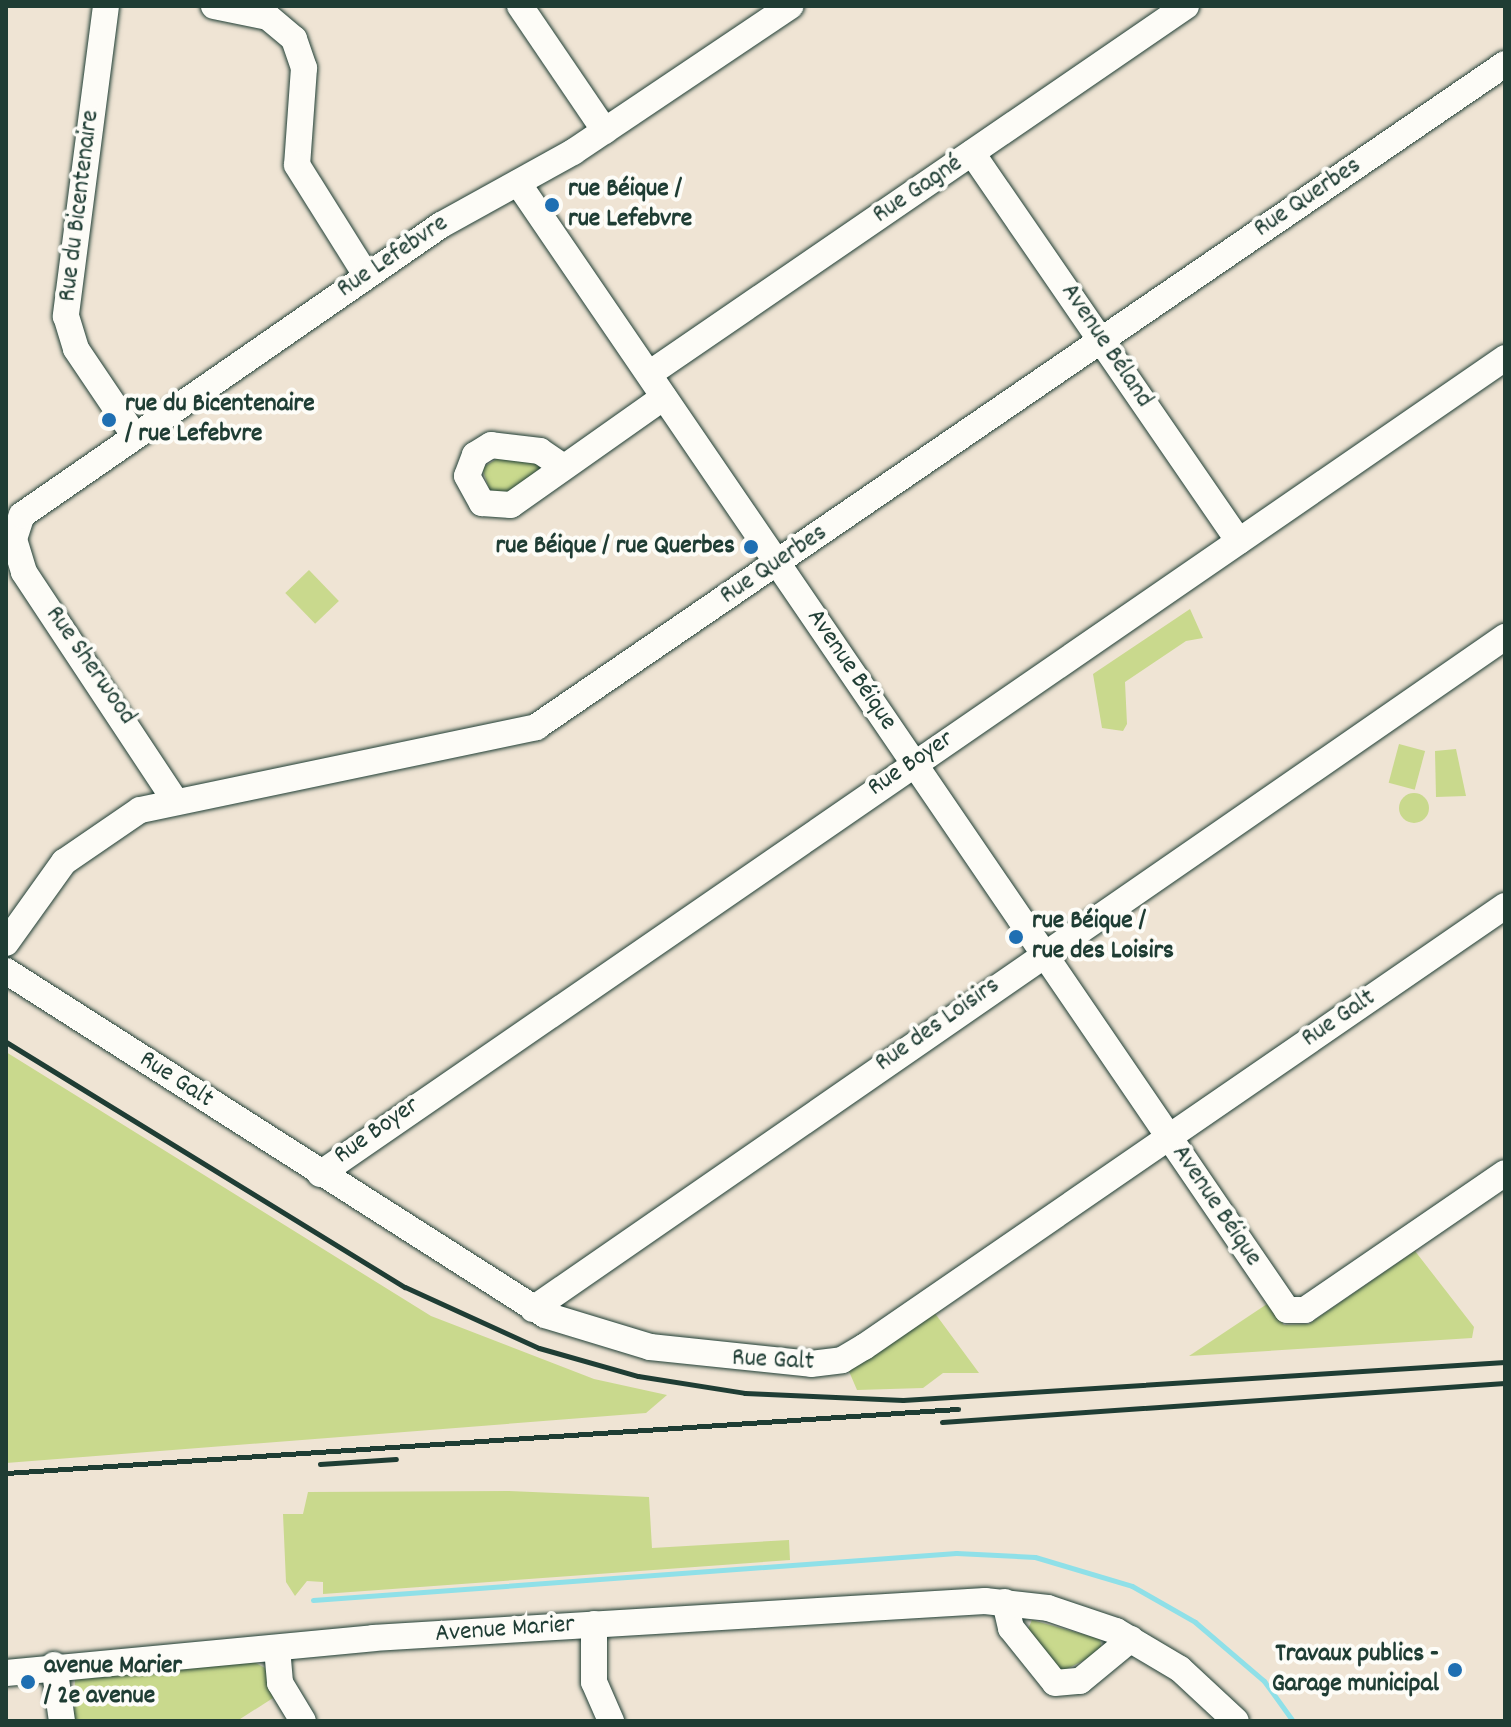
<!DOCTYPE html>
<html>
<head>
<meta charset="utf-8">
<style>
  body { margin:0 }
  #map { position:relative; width:1511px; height:1727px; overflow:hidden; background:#efe4d4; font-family:Dekko,sans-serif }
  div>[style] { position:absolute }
  .green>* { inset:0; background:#c9d98d; transform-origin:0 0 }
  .round { border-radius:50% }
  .stream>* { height:5px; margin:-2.5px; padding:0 2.5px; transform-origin:2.5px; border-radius:2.5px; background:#8fe0e8 }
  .roads { filter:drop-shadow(0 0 2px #1f3d34) drop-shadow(0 0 2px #1f3d34) }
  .minor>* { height:26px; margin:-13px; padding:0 13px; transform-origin:13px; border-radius:13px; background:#fdfcf7 }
  .rail>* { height:5px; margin:-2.5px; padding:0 2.5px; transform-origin:2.5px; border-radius:2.5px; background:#1f3d34 }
  .dots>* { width:22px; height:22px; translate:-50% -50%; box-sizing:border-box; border:4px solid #fdfcf7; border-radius:50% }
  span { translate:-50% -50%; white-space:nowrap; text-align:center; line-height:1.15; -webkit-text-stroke:8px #fdfcf7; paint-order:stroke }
  .poi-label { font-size:26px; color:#1f3d34; font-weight:700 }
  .left { translate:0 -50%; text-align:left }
  .right { translate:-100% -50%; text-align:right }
  .street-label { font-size:26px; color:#1f3d34 }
  .frame { position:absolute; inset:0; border:8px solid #1f3d34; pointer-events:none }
</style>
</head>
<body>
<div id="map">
  <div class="green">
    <i style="clip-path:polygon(500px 457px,537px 463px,540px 468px,509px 494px,491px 494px,482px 468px)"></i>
    <i style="left:309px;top:570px;width:43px;height:33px;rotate:46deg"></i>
    <i style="clip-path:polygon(1190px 609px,1203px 638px,1186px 641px,1125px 682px,1127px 724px,1123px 731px,1102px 728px,1093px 674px)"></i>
    <i style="left:1399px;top:744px;width:27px;height:40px;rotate:15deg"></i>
    <i style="clip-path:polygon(1456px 749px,1466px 796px,1436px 797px,1435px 751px)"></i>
    <i class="round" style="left:1399px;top:793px;width:30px;height:30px"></i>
    <i style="clip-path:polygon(6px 1052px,431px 1316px,594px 1379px,667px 1395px,646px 1413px,6px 1463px)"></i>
    <i style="clip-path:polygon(1415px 1251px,1474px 1327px,1472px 1338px,1189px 1356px,1267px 1304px,1284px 1325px,1309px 1324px)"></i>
    <i style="clip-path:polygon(934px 1312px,979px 1373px,943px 1373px,923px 1388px,857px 1390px,848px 1369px)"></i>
    <i style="clip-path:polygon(509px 1491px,649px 1497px,652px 1548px,789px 1540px,790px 1560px,323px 1594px,323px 1582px,307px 1581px,295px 1596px,286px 1582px,283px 1514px,303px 1514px,308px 1492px)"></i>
    <i style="clip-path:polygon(1032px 1620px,1100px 1639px,1102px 1651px,1059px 1673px,1027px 1631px)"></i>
    <i style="clip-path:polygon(254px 1662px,265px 1668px,273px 1698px,237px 1721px,74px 1721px,75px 1676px)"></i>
  </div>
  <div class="stream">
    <i style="left:313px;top:1600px;width:645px;rotate:-4.18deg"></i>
    <i style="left:956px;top:1553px;width:79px;rotate:2.9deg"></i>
    <i style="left:1035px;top:1557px;width:101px;rotate:16.6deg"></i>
    <i style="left:1132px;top:1586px;width:73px;rotate:29.7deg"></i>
    <i style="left:1195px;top:1622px;width:91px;rotate:40.5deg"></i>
    <i style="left:1264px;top:1681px;width:49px;rotate:54.1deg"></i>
  </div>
  <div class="roads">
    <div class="minor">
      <i style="left:106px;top:6px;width:313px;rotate:97.4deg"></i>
      <i style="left:66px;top:316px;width:34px;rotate:73deg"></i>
      <i style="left:76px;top:349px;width:104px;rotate:56deg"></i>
      <i style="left:214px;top:6px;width:55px;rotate:11.5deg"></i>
      <i style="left:268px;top:17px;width:34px;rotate:40deg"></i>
      <i style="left:294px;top:39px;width:31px;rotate:71deg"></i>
      <i style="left:304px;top:68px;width:97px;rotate:94.1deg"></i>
      <i style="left:297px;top:165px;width:130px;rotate:57.9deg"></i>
      <i style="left:520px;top:6px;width:151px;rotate:55.8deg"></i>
      <i style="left:972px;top:153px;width:471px;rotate:55.5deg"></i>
      <i style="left:518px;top:183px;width:1364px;rotate:55.69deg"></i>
      <i style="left:1287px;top:1310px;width:18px"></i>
      <i style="left:1305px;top:1310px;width:242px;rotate:-34.4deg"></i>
      <i style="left:649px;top:374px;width:651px;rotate:-34.42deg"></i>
      <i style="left:562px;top:466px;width:27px;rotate:-146deg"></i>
      <i style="left:540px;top:451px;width:49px;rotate:-173deg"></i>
      <i style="left:491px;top:445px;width:19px;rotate:148deg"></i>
      <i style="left:475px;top:455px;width:22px;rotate:111deg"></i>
      <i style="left:467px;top:476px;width:31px;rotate:61deg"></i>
      <i style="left:482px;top:503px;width:29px;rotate:4deg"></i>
      <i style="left:511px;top:505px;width:187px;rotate:-35.2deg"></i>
      <i style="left:174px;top:799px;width:272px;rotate:-123.5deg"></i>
      <i style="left:24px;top:572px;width:34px;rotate:-107deg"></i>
      <i style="left:14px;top:539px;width:25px;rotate:-72deg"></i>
      <i style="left:22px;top:515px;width:510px;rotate:-34.69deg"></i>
      <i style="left:441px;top:225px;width:151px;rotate:-28.9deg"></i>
      <i style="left:573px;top:152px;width:262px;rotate:-33.9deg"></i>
      <i style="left:6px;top:943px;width:100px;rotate:-54.4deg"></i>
      <i style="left:64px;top:862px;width:92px;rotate:-34.4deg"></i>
      <i style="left:140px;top:810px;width:405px;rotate:-11.8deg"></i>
      <i style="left:536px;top:727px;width:1174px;rotate:-34.38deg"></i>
      <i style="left:6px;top:971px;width:639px;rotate:32.55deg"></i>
      <i style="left:545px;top:1315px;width:110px;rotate:16.9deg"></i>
      <i style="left:650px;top:1347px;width:162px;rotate:6deg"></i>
      <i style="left:811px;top:1364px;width:31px;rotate:-7deg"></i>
      <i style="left:842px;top:1360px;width:26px;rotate:-31deg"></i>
      <i style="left:864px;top:1347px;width:778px;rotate:-34.53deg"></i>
      <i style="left:320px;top:1174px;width:1439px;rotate:-34.55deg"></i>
      <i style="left:533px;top:1309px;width:1182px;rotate:-34.66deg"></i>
      <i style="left:1005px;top:1602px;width:27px;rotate:77deg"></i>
      <i style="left:1011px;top:1628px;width:70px;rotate:51.3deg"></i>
      <i style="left:1055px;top:1683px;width:25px;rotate:-5deg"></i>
      <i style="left:1080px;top:1681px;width:66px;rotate:-39.5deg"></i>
      <i style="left:594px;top:1624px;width:58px;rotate:90deg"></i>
      <i style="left:594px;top:1682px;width:43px;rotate:66.4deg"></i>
      <i style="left:277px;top:1648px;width:35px;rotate:85deg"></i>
      <i style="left:280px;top:1683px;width:44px;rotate:58.8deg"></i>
      <i style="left:54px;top:1665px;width:57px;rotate:81.9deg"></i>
      <i style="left:6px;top:1673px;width:369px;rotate:-5.4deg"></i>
      <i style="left:373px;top:1638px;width:613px;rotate:-3.46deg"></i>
      <i style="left:985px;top:1601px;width:63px;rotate:6.3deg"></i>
      <i style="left:1048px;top:1608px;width:72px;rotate:18.7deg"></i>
      <i style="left:1116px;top:1631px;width:74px;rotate:30.7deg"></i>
      <i style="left:1180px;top:1669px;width:76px;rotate:42.9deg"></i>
    </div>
  </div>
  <div class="rail">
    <i style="left:6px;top:1042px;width:468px;rotate:31.6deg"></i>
    <i style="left:405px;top:1287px;width:147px;rotate:24.5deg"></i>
    <i style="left:539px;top:1348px;width:103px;rotate:15.8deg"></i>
    <i style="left:638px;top:1376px;width:108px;rotate:9deg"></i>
    <i style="left:745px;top:1393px;width:158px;rotate:2.5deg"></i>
    <i style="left:903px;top:1400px;width:603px;rotate:-3.61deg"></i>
    <i style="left:942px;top:1422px;width:564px;rotate:-3.96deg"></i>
    <i style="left:320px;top:1464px;width:76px;rotate:-3.8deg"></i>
    <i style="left:6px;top:1473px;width:954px;rotate:-3.85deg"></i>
  </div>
  <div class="dots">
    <i style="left:552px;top:205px;background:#1f6fb2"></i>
    <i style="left:109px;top:420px;background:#1f6fb2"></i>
    <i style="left:751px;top:547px;background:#1f6fb2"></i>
    <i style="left:1016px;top:937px;background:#1f6fb2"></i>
    <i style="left:1455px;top:1670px;background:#1f6fb2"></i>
    <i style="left:28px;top:1682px;background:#1f6fb2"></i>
  </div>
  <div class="poi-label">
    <span class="left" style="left:568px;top:205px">rue Béique /<br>rue Lefebvre</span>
    <span class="left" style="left:125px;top:420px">rue du Bicentenaire<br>/ rue Lefebvre</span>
    <span class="right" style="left:735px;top:547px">rue Béique / rue Querbes</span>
    <span class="left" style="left:1032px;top:937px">rue Béique /<br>rue des Loisirs</span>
    <span class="right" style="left:1439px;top:1670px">Travaux publics -<br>Garage municipal</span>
    <span class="left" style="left:44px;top:1682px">avenue Marier<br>/ 2e avenue</span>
  </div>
  <div class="street-label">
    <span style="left:918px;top:190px;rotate:-34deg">Rue Gagné</span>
    <span style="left:1308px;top:198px;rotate:-34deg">Rue Querbes</span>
    <span style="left:80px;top:206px;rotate:-83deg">Rue du Bicentenaire</span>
    <span style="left:393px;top:257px;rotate:-34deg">Rue Lefebvre</span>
    <span style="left:1106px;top:346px;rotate:56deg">Avenue Béland</span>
    <span style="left:774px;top:565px;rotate:-34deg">Rue Querbes</span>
    <span style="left:90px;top:666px;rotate:55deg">Rue Sherwood</span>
    <span style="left:851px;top:670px;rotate:56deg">Avenue Béique</span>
    <span style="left:911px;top:764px;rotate:-34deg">Rue Boyer</span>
    <span style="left:1339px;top:1019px;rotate:-34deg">Rue Galt</span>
    <span style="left:938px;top:1025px;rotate:-35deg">Rue des Loisirs</span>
    <span style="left:176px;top:1080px;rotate:33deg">Rue Galt</span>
    <span style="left:377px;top:1131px;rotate:-35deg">Rue Boyer</span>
    <span style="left:1216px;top:1206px;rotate:56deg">Avenue Béique</span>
    <span style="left:773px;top:1361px;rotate:3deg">Rue Galt</span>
    <span style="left:505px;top:1630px;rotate:-4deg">Avenue Marier</span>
  </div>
  <div class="frame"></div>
</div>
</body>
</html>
